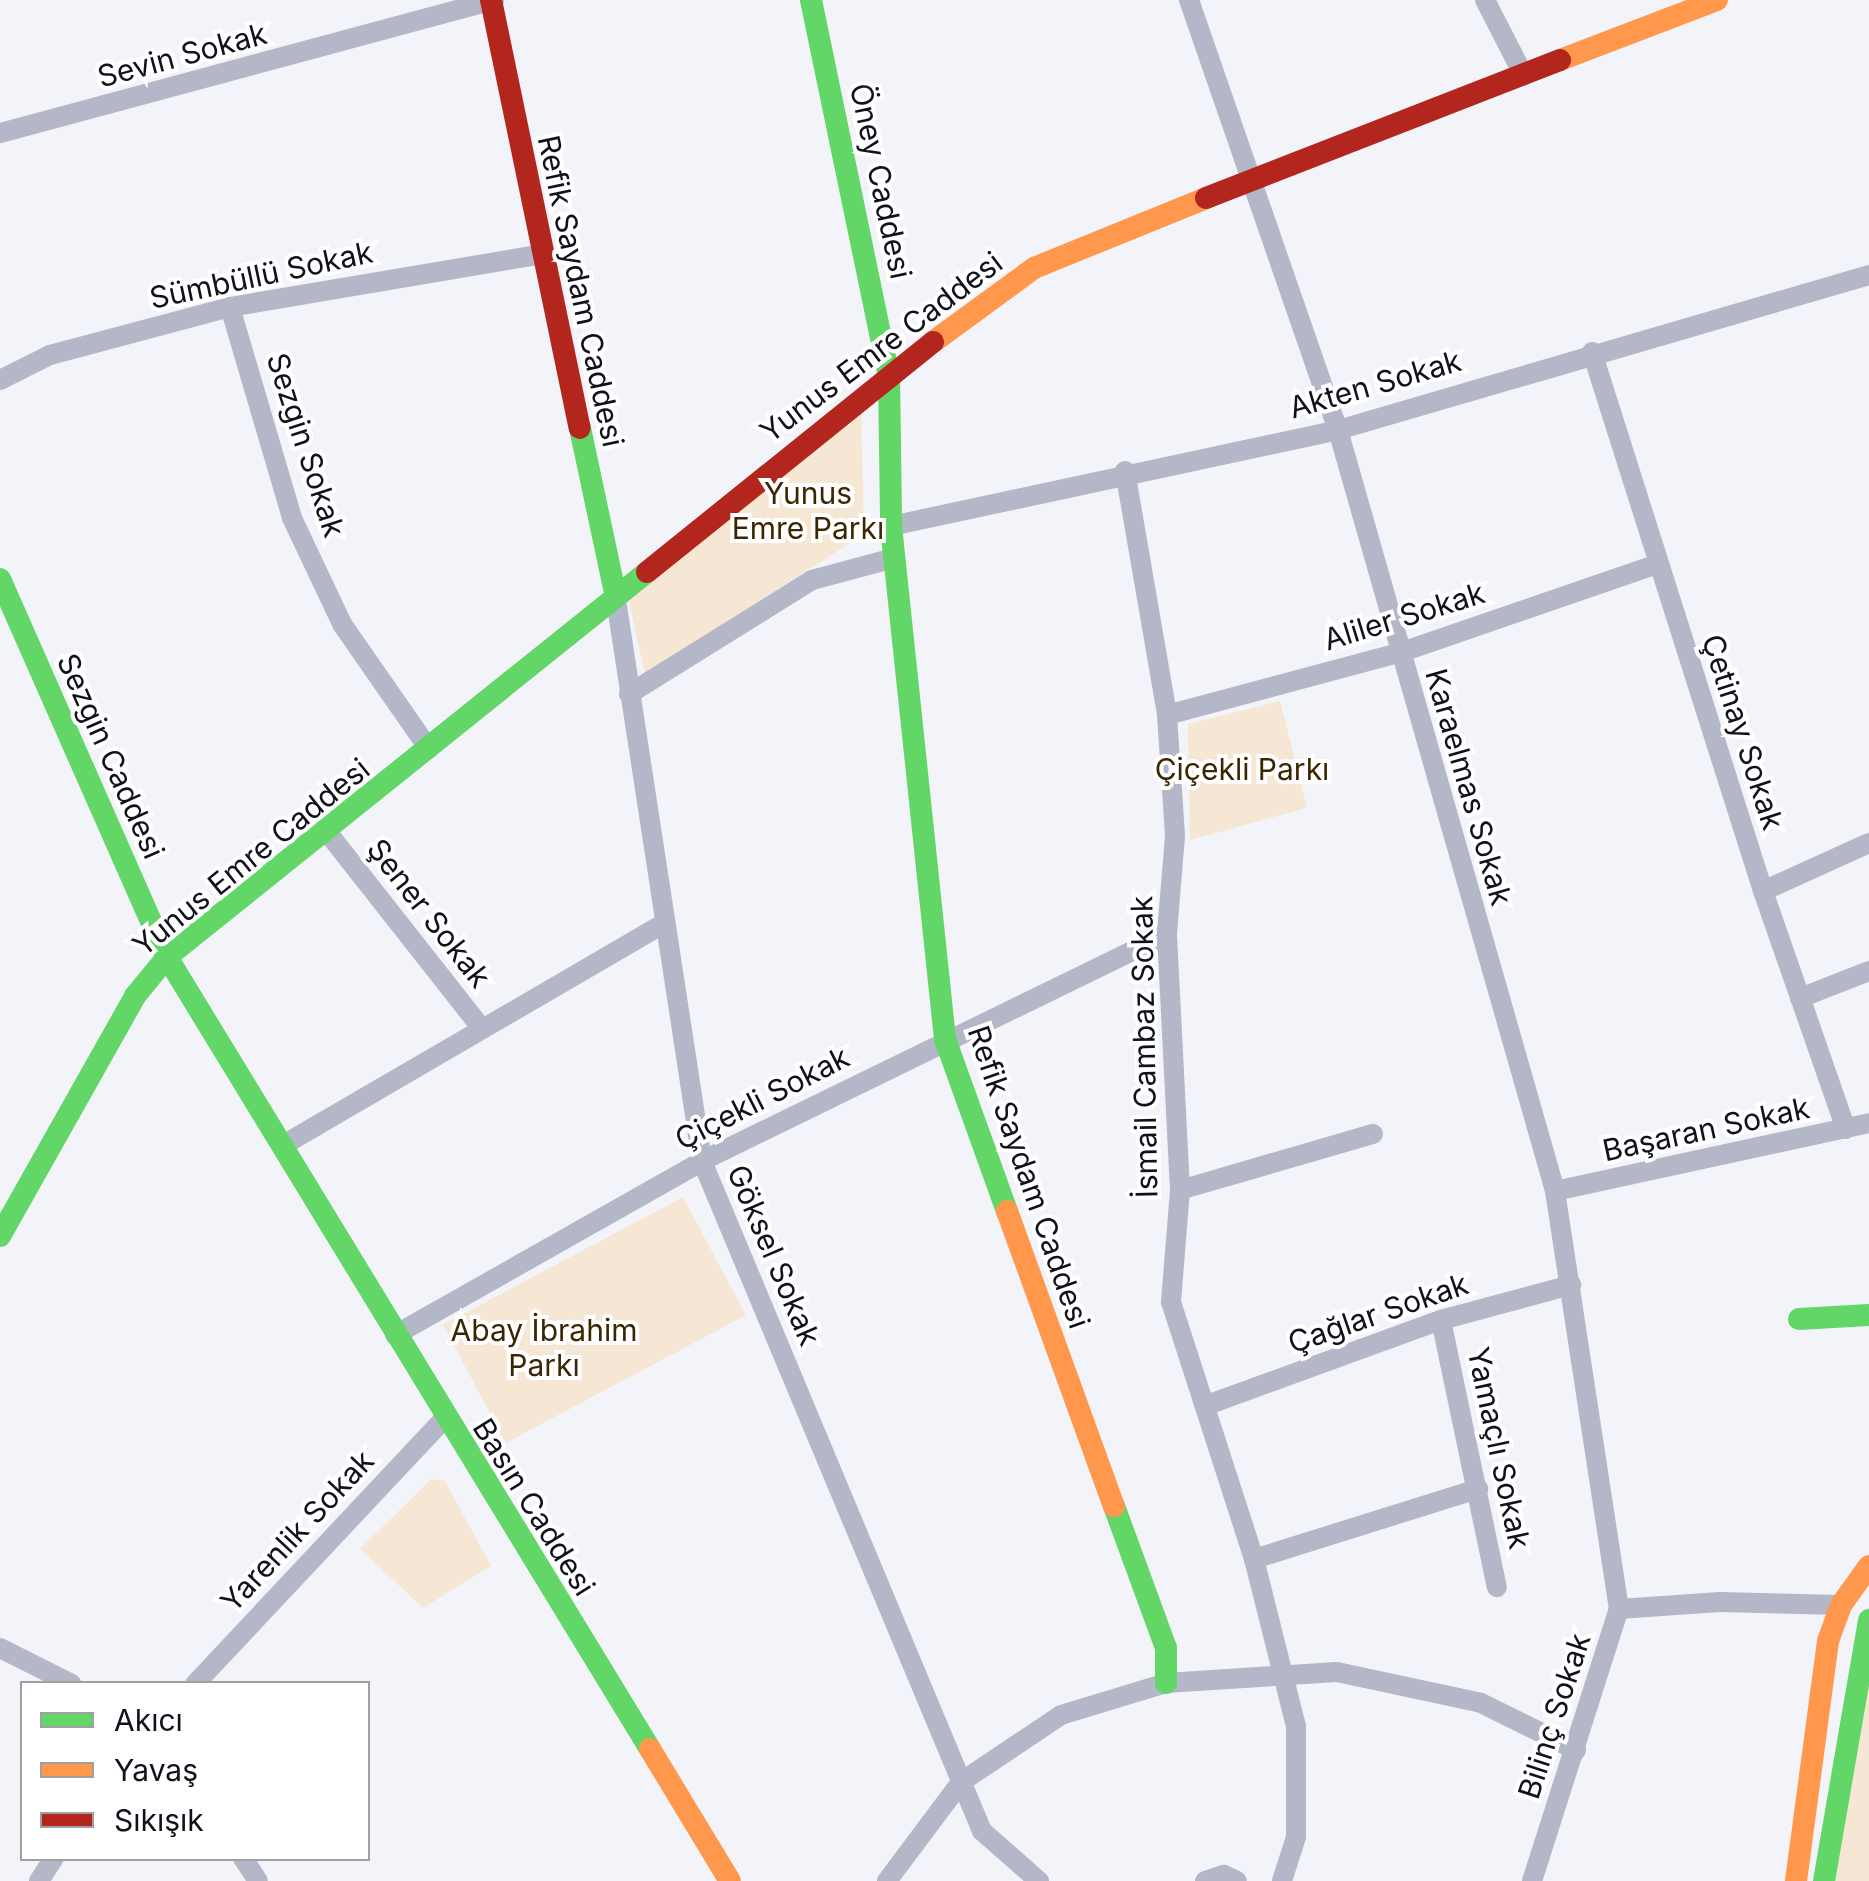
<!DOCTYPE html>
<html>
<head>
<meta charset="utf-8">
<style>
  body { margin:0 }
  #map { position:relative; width:1869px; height:1881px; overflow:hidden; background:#f3f4fa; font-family:Inter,sans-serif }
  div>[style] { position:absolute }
  .green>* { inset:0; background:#f6e7d4; transform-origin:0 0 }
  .street>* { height:20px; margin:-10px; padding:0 10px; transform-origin:10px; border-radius:10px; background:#b4b7c7 }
  .fast>* { height:22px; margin:-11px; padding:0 11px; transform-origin:11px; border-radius:11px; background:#63d668 }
  .slow>* { height:22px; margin:-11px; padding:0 11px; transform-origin:11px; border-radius:11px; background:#ff974d }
  .jam>* { height:22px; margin:-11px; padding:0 11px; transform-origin:11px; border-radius:11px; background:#b3261e }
  span { translate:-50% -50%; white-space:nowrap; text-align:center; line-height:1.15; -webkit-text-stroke:8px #fff; paint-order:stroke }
  .street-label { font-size:30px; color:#10111a }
  .park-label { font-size:30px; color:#3b2602 }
  .legend { position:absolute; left:20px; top:1681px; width:350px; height:180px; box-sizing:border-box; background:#fff; border:2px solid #9fa0a3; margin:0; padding:12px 18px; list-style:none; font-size:30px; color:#10111a }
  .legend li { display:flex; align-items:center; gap:20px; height:50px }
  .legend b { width:50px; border:2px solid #9fa0a3 }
</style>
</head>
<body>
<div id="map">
  <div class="green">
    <i style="clip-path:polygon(861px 404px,864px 534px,645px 674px,627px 593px)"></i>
    <i style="clip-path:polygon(1280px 701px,1307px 808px,1190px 840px,1188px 724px)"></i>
    <i style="left:683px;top:1197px;width:134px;height:272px;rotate:62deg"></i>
    <i style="clip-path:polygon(431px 1479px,445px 1481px,491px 1566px,423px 1608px,360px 1549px)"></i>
    <i style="clip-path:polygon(1869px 1635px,1869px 1881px,1827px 1881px)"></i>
  </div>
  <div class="street">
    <i style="left:1189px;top:0;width:455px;rotate:70.9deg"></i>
    <i style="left:1338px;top:430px;width:791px;rotate:74.08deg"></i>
    <i style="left:1555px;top:1191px;width:423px;rotate:81.3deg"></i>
    <i style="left:1485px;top:0;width:85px;rotate:62.8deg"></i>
    <i style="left:0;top:133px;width:512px;rotate:-15.07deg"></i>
    <i style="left:230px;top:307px;width:220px;rotate:73.6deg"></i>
    <i style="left:292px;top:518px;width:117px;rotate:64.7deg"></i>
    <i style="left:342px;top:624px;width:152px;rotate:55.2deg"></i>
    <i style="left:1592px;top:352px;width:565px;rotate:72.4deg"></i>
    <i style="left:1763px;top:891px;width:252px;rotate:70.8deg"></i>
    <i style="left:0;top:380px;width:56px;rotate:-26.6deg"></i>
    <i style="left:50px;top:355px;width:186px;rotate:-14.9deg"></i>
    <i style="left:230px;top:307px;width:316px;rotate:-9.6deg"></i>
    <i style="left:1125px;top:471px;width:248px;rotate:80.2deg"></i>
    <i style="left:1167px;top:715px;width:121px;rotate:86.2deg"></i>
    <i style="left:1175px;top:836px;width:98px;rotate:94.7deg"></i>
    <i style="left:1167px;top:934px;width:256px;rotate:87.1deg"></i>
    <i style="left:1180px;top:1190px;width:112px;rotate:94.6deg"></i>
    <i style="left:1171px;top:1302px;width:270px;rotate:72.1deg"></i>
    <i style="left:1254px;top:1559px;width:172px;rotate:75.9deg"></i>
    <i style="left:1296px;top:1726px;width:111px;rotate:90deg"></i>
    <i style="left:1296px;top:1837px;width:46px;rotate:107.7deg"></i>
    <i style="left:891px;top:526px;width:457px;rotate:-12.1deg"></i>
    <i style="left:1338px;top:430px;width:553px;rotate:-16.27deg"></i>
    <i style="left:615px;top:593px;width:575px;rotate:81.29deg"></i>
    <i style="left:702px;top:1161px;width:726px;rotate:67.32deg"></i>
    <i style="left:982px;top:1831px;width:76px;rotate:41.3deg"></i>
    <i style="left:629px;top:694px;width:216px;rotate:-31.9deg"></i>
    <i style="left:812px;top:580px;width:85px;rotate:-15deg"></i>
    <i style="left:1167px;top:715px;width:240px;rotate:-15deg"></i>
    <i style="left:1399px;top:653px;width:273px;rotate:-19deg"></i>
    <i style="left:328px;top:833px;width:249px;rotate:51.8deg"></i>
    <i style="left:1763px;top:891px;width:116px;rotate:-24.4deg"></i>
    <i style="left:1800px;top:998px;width:74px;rotate:-21.4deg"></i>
    <i style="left:285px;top:1144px;width:437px;rotate:-30.2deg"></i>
    <i style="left:1180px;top:1190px;width:201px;rotate:-16.2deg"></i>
    <i style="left:1555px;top:1191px;width:321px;rotate:-12.2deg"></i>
    <i style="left:1441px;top:1320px;width:273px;rotate:78.2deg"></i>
    <i style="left:395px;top:1335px;width:353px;rotate:-29.5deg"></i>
    <i style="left:702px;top:1161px;width:517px;rotate:-26.02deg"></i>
    <i style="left:1207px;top:1405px;width:249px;rotate:-20deg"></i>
    <i style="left:1441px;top:1320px;width:135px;rotate:-15.1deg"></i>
    <i style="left:1254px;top:1559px;width:235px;rotate:-17.4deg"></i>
    <i style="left:0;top:1648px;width:80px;rotate:26.6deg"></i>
    <i style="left:195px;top:1684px;width:362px;rotate:-46.8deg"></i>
    <i style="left:243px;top:1858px;width:27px;rotate:57deg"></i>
    <i style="left:39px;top:1881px;width:27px;rotate:-57deg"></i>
    <i style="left:887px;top:1881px;width:124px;rotate:-53.2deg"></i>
    <i style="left:961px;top:1782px;width:120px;rotate:-33.8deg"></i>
    <i style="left:1061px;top:1715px;width:110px;rotate:-16.9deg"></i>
    <i style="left:1166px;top:1683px;width:171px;rotate:-3.7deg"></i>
    <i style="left:1337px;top:1672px;width:147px;rotate:12.1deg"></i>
    <i style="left:1481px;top:1703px;width:106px;rotate:26.3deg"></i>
    <i style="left:1205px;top:1881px;width:20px;rotate:-18deg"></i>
    <i style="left:1224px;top:1875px;width:14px;rotate:25deg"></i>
    <i style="left:1532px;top:1881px;width:286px;rotate:-72.3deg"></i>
    <i style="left:1619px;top:1609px;width:101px;rotate:-4deg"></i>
    <i style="left:1720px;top:1602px;width:121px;rotate:1.4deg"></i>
  </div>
  <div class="fast">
    <i style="left:811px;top:0;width:383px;rotate:78.3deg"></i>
    <i style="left:889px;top:375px;width:151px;rotate:89.2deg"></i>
    <i style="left:891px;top:526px;width:516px;rotate:83.99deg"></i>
    <i style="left:945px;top:1039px;width:183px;rotate:70.2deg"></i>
    <i style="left:580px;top:428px;width:169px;rotate:78deg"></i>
    <i style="left:0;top:579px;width:413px;rotate:66.2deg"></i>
    <i style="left:167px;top:957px;width:928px;rotate:58.62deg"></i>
    <i style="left:0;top:1236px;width:275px;rotate:-60.6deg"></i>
    <i style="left:135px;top:996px;width:50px;rotate:-50.6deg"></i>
    <i style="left:167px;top:957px;width:615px;rotate:-38.73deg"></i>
    <i style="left:1799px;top:1319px;width:70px;rotate:-3.3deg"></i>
    <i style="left:1114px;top:1506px;width:151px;rotate:69.9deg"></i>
    <i style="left:1166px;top:1648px;width:35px;rotate:90deg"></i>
    <i style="left:1824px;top:1881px;width:265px;rotate:-80.2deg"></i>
  </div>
  <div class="slow">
    <i style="left:1560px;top:60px;width:168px;rotate:-20.9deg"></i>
    <i style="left:933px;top:342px;width:125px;rotate:-36.2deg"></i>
    <i style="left:1034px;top:268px;width:186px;rotate:-22.1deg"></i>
    <i style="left:1007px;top:1211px;width:314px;rotate:70.1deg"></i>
    <i style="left:650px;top:1749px;width:154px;rotate:58.8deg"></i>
    <i style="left:1796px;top:1881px;width:242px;rotate:-82.4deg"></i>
    <i style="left:1828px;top:1641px;width:38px;rotate:-70deg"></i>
    <i style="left:1841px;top:1605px;width:48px;rotate:-54.3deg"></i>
  </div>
  <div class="jam">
    <i style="left:491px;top:0;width:437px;rotate:78.3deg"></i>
    <i style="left:1206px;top:198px;width:380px;rotate:-21.3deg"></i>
    <i style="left:647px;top:572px;width:367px;rotate:-38.8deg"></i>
  </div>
  <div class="street-label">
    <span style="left:182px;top:55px;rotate:-15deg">Sevin Sokak</span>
    <span style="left:881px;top:181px;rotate:78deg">Öney Caddesi</span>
    <span style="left:261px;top:275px;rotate:-12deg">Sümbüllü Sokak</span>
    <span style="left:581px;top:291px;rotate:78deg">Refik Saydam Caddesi</span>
    <span style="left:881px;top:347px;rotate:-37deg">Yunus Emre Caddesi</span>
    <span style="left:1375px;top:384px;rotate:-16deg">Akten Sokak</span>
    <span style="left:306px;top:445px;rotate:72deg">Sezgin Sokak</span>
    <span style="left:1404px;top:616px;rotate:-17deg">Aliler Sokak</span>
    <span style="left:1743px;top:732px;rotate:72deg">Çetinay Sokak</span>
    <span style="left:111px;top:756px;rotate:66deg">Sezgin Caddesi</span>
    <span style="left:1469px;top:787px;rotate:74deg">Karaelmas Sokak</span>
    <span style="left:251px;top:857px;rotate:-39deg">Yunus Emre Caddesi</span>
    <span style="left:429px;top:913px;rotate:52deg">Şener Sokak</span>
    <span style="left:1144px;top:1047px;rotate:-91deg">İsmail Cambaz Sokak</span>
    <span style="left:762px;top:1098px;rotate:-27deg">Çiçekli Sokak</span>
    <span style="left:1706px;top:1129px;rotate:-12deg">Başaran Sokak</span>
    <span style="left:1029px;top:1177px;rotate:71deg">Refik Saydam Caddesi</span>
    <span style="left:774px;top:1255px;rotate:67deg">Göksel Sokak</span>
    <span style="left:1378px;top:1313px;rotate:-19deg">Çağlar Sokak</span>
    <span style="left:1499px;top:1448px;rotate:78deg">Yamaçlı Sokak</span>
    <span style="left:534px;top:1507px;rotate:58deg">Basın Caddesi</span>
    <span style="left:297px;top:1531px;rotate:-47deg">Yarenlik Sokak</span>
    <span style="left:1554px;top:1716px;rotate:-72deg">Bilinç Sokak</span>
  </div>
  <div class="park-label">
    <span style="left:808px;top:510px">Yunus<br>Emre Parkı</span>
    <span style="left:1242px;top:769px">Çiçekli Parkı</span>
    <span style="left:544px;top:1347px">Abay İbrahim<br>Parkı</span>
  </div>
  <ul class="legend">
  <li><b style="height:12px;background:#63d668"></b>Akıcı</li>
  <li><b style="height:12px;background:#ff974d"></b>Yavaş</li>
  <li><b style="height:12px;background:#b3261e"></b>Sıkışık</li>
  </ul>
</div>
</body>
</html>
